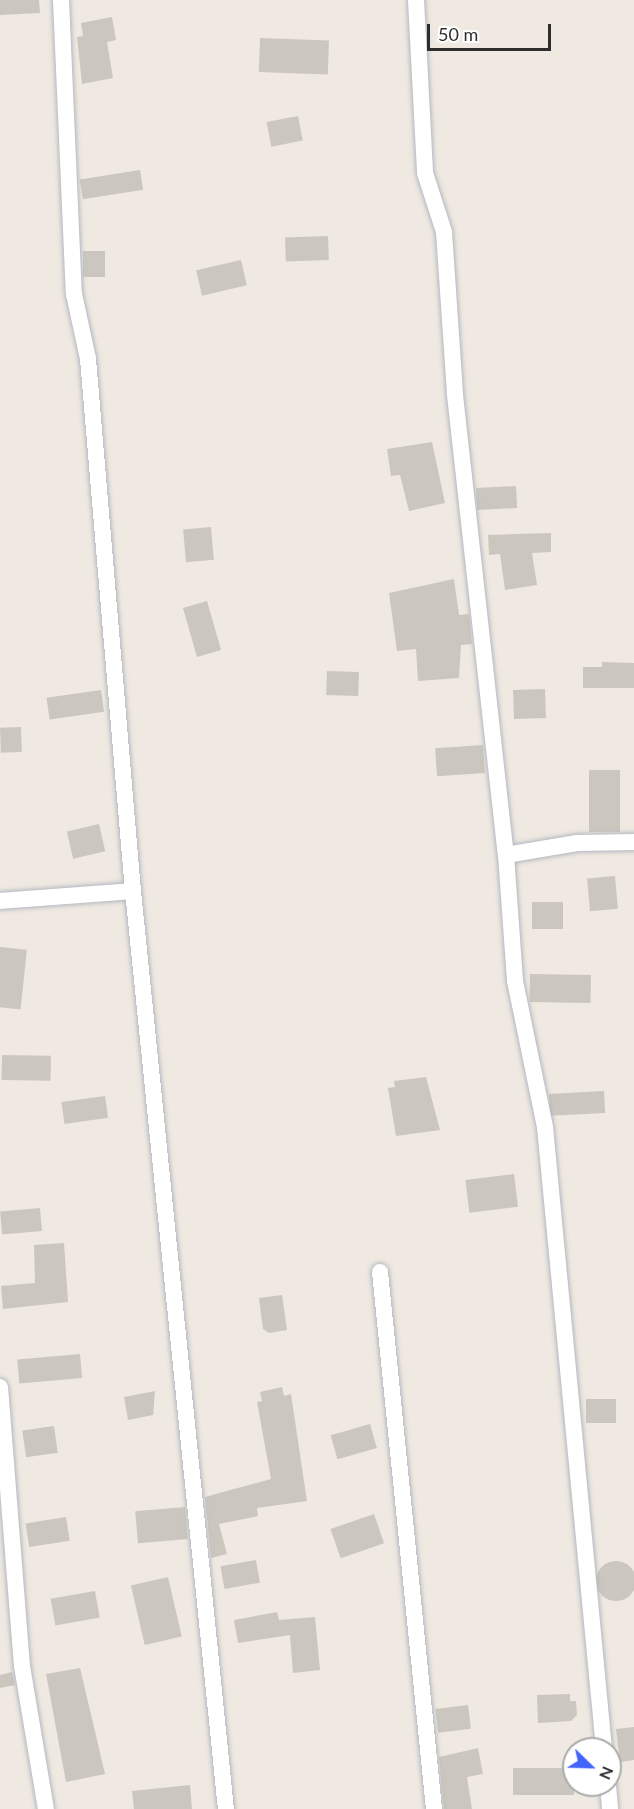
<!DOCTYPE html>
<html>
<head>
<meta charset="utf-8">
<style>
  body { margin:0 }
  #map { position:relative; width:634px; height:1809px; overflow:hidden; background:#efe9e1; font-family:Lato,sans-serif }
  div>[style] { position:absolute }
  .building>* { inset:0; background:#cbc7bf; transform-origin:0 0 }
  .round { border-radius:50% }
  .roads { filter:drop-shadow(0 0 2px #b4b7c1) drop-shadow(0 0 2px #b4b7c1) }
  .minor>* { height:16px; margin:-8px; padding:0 8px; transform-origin:8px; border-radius:8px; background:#fff }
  span { translate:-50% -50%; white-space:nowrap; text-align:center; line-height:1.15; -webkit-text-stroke:6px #fff; paint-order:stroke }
  .north { position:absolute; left:562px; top:1737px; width:60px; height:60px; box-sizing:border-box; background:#fff; border:2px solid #ababab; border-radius:50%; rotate:113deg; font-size:16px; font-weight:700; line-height:24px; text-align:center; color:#2e2e2e }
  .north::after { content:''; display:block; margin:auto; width:21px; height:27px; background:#4264fb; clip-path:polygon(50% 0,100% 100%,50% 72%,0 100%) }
  .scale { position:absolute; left:427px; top:24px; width:124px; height:27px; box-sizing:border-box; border:3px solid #2e2e2e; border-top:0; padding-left:8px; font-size:18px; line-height:21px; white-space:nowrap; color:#2e2e2e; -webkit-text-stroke:4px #fff; paint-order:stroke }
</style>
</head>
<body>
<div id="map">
  <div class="building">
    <i style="clip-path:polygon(0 0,39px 0,40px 13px,0 15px)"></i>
    <i style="clip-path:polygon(112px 17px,116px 40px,107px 42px,113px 78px,82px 84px,77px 37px,83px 36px,81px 23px)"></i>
    <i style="left:260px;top:38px;width:69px;height:34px;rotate:2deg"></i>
    <i style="left:298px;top:116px;width:25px;height:32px;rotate:79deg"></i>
    <i style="left:140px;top:170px;width:20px;height:61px;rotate:81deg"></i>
    <i style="left:328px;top:236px;width:24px;height:43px;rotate:88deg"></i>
    <i style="left:83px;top:251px;width:22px;height:26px"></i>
    <i style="left:241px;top:260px;width:26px;height:46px;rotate:77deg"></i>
    <i style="clip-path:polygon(432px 442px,445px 503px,409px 511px,400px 475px,391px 476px,387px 449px)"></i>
    <i style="left:516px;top:486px;width:22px;height:40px;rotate:87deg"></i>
    <i style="left:211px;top:527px;width:33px;height:28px;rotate:85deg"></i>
    <i style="clip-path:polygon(551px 533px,551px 552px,532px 553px,537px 585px,505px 590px,500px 554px,489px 555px,488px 535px)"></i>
    <i style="clip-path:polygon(454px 579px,459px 615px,469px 614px,472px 644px,461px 645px,459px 678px,418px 681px,416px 649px,397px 651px,389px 593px)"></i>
    <i style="left:207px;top:601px;width:51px;height:25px;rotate:74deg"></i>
    <i style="clip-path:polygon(602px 662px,634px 663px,634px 688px,583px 688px,583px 667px,602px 667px)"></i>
    <i style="left:327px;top:671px;width:32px;height:24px;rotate:2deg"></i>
    <i style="left:545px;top:689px;width:29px;height:32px;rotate:88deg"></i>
    <i style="left:101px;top:690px;width:22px;height:55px;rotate:82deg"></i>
    <i style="left:21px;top:727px;width:25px;height:21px;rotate:88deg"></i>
    <i style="left:483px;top:745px;width:28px;height:48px;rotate:86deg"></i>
    <i style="left:589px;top:770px;width:31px;height:62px"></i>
    <i style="left:99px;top:824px;width:28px;height:33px;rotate:77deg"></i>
    <i style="left:615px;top:876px;width:33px;height:28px;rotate:85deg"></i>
    <i style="left:532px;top:902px;width:31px;height:27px"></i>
    <i style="left:0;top:947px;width:27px;height:60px;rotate:6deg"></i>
    <i style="left:530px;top:974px;width:61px;height:28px;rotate:1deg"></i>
    <i style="left:2px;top:1055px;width:49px;height:25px;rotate:1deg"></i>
    <i style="clip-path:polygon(426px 1077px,440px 1130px,396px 1136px,388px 1088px,395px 1087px,394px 1081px)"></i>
    <i style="left:604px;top:1091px;width:22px;height:55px;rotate:87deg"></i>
    <i style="left:105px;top:1096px;width:22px;height:44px;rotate:82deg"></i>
    <i style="left:514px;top:1174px;width:33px;height:49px;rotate:83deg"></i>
    <i style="left:40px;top:1208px;width:23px;height:40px;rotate:85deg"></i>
    <i style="clip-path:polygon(64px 1243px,68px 1302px,3px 1309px,1px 1286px,35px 1283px,34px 1245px)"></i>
    <i style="clip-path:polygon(282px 1295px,287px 1330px,269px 1333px,263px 1329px,259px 1298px)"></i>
    <i style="left:80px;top:1354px;width:24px;height:63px;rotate:85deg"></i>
    <i style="clip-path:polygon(282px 1387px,284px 1396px,291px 1394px,307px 1501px,257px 1508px,258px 1516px,219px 1524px,227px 1554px,211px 1558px,205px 1497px,271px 1479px,257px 1402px,262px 1401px,260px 1392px)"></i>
    <i style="clip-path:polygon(155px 1391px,153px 1415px,128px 1420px,124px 1397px)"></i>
    <i style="left:586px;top:1399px;width:30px;height:24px"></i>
    <i style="left:370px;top:1424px;width:25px;height:41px;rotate:74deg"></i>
    <i style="left:54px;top:1426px;width:27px;height:32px;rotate:82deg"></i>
    <i style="left:185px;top:1507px;width:32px;height:50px;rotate:85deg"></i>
    <i style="left:374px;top:1514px;width:31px;height:46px;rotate:71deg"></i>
    <i style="left:66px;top:1517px;width:24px;height:41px;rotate:81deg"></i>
    <i style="left:256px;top:1560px;width:23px;height:36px;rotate:80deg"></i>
    <i class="round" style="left:596px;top:1561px;width:40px;height:40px"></i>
    <i style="left:168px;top:1577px;width:61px;height:38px;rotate:77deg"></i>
    <i style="left:95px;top:1591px;width:27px;height:45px;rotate:80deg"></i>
    <i style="clip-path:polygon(277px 1612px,279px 1620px,315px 1617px,320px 1670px,293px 1673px,290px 1635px,238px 1643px,234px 1620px)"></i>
    <i style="clip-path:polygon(80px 1668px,105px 1774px,66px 1782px,46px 1674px)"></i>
    <i style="clip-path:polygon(12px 1672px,15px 1685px,0 1688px,0 1675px)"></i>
    <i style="clip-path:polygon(570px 1694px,570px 1701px,576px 1701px,577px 1715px,571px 1721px,538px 1723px,537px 1695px)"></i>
    <i style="left:468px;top:1705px;width:24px;height:33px;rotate:83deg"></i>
    <i style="clip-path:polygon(634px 1727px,634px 1760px,620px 1762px,616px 1729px)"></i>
    <i style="clip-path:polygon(478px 1748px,483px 1774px,467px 1777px,472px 1809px,444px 1809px,439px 1757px)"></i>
    <i style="left:574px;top:1768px;width:27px;height:61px;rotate:90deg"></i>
    <i style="clip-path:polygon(190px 1785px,192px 1809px,134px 1809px,132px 1791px)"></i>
  </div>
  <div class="roads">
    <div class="minor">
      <i style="left:61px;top:0;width:294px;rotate:87.5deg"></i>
      <i style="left:74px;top:294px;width:66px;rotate:77.8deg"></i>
      <i style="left:88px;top:359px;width:534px;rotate:85.17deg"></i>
      <i style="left:133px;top:891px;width:923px;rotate:84.22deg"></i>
      <i style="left:416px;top:0;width:173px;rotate:87deg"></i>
      <i style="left:425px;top:173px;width:62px;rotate:72.1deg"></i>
      <i style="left:444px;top:232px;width:163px;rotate:86.1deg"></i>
      <i style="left:455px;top:395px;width:463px;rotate:83.7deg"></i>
      <i style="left:506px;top:855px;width:72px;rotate:-9.6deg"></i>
      <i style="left:577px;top:843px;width:57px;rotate:-1deg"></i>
      <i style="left:506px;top:855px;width:126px;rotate:85.9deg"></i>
      <i style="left:515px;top:981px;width:149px;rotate:78.4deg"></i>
      <i style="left:545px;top:1127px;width:625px;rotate:84.58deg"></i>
      <i style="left:0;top:901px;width:133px;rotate:-4.3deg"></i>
      <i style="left:380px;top:1272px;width:540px;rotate:84.26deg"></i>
      <i style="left:0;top:1387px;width:280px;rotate:85.5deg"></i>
      <i style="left:22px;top:1666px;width:145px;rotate:80.5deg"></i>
      <i style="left:608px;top:1785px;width:24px;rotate:85deg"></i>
    </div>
  </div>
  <div class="north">N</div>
  <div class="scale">50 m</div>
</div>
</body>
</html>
